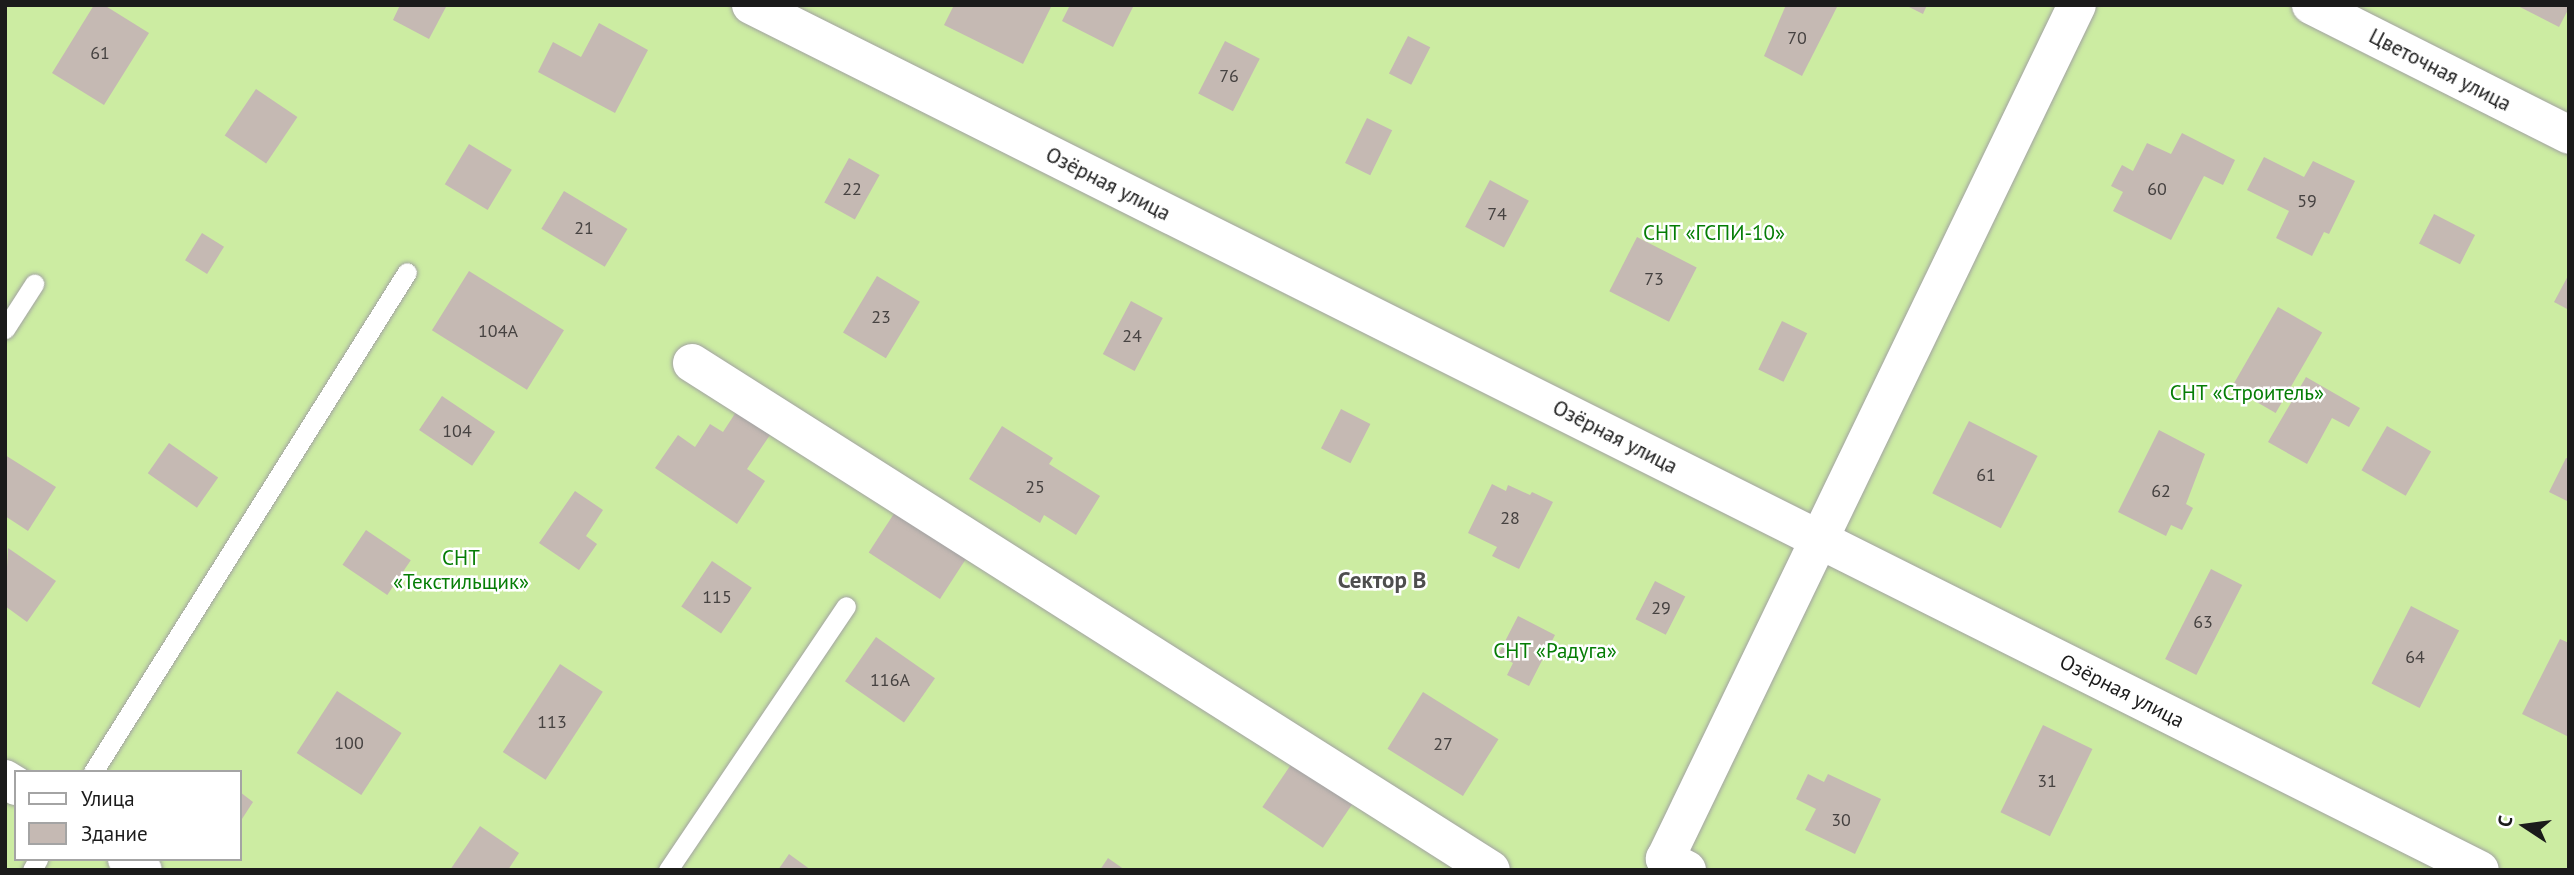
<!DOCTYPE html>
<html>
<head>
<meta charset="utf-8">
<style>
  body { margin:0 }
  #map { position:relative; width:2574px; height:875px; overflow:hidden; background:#eee8e0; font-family:"PT Sans",sans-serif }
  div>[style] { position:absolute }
  .grass>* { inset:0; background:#cceca2 }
  .building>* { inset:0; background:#c5b9b3; transform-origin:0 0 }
  .roads { filter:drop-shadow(0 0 2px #a2a2a2) drop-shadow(0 0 2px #a2a2a2) }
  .lane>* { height:19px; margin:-9.5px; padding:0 9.5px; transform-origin:9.5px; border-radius:9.5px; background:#fff }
  .street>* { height:38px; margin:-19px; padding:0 19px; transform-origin:19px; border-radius:19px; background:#fff }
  span { translate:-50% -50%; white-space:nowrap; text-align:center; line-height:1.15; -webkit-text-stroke:5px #fff; paint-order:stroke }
  .number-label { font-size:18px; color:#464241 }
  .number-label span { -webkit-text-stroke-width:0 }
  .street-label { font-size:21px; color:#1b1b1b }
  .park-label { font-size:21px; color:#057d05 }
  .neighbourhood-label { font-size:23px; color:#4e4e4e; font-weight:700 }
  .frame { position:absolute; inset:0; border:7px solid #1b1b1b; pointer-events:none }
  .legend { position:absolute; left:14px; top:770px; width:228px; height:91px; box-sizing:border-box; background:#fff; border:2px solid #a4a4a4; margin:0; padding:9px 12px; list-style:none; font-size:21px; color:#1b1b1b }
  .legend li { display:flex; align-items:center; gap:14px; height:35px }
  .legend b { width:35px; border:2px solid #a4a4a4 }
  .north { position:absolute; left:2490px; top:791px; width:70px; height:70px; -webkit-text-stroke:5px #fff; paint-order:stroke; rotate:283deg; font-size:19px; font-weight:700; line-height:28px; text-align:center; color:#1b1b1b }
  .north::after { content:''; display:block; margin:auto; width:24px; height:32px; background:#1b1b1b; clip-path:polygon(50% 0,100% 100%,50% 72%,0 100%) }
</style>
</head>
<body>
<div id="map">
  <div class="grass">
    <i style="clip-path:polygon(evenodd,5px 5px,2569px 5px,2569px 870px,5px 870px,5px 5px,16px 772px,240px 772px,240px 859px,16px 859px,16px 772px)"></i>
  </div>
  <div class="building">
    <i style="clip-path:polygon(94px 5px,104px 5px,149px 33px,104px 105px,52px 73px)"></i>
    <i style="clip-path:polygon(400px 5px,447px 5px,429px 39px,393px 20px)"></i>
    <i style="clip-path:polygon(954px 5px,1052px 5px,1023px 64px,944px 25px)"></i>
    <i style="clip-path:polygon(1070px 5px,1134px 5px,1113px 47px,1062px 21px)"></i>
    <i style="clip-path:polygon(1786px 5px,1838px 5px,1802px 76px,1764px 56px)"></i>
    <i style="clip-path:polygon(1905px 5px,1927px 5px,1923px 14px)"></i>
    <i style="clip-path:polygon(2516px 5px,2569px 5px,2569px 8px,2559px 27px)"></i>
    <i style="clip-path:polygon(599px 23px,648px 50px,615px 113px,538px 72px,553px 42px,581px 57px)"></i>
    <i style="left:1408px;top:36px;width:25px;height:42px;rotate:27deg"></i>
    <i style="left:1225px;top:41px;width:39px;height:59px;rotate:27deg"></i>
    <i style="left:256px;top:89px;width:50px;height:56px;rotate:34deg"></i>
    <i style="left:1367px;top:118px;width:28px;height:50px;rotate:26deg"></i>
    <i style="clip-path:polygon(2182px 133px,2235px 160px,2223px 185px,2204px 176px,2171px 240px,2113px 211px,2123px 192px,2111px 186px,2122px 165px,2133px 171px,2147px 143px,2171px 154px)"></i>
    <i style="left:469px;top:144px;width:50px;height:47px;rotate:31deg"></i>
    <i style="clip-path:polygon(2264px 157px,2304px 177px,2313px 161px,2355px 181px,2329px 234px,2324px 232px,2312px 256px,2276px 238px,2289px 211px,2247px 190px)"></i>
    <i style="left:849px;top:158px;width:35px;height:51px;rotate:29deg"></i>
    <i style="left:1490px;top:180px;width:44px;height:53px;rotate:28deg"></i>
    <i style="left:564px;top:191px;width:74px;height:44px;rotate:31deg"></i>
    <i style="left:2434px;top:214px;width:46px;height:33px;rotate:27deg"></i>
    <i style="left:202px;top:233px;width:26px;height:32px;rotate:32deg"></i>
    <i style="left:1637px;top:237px;width:67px;height:61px;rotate:27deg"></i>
    <i style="left:469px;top:271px;width:112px;height:70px;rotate:32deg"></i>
    <i style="clip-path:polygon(2569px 274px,2569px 310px,2554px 302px)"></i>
    <i style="left:877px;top:276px;width:50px;height:66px;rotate:31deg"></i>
    <i style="left:1131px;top:301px;width:36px;height:60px;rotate:28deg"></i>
    <i style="left:2278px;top:307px;width:51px;height:93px;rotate:30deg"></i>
    <i style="left:1782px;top:321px;width:28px;height:54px;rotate:26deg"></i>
    <i style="clip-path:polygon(2306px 377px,2360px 408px,2349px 427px,2332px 418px,2307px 464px,2268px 442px)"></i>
    <i style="left:442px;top:396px;width:64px;height:41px;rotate:34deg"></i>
    <i style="left:1341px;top:409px;width:33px;height:44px;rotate:27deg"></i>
    <i style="clip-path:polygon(736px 412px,770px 435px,747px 469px,765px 481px,737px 524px,655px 468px,678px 435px,695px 447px,710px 424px,723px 432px)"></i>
    <i style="left:1969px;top:421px;width:77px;height:81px;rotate:27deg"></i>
    <i style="clip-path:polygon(1002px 426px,1053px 458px,1049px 464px,1100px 496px,1076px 535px,1044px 515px,1040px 523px,969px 479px)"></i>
    <i style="left:2387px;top:426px;width:51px;height:51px;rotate:30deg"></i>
    <i style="clip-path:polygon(2159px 430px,2205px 454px,2186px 504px,2193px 508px,2182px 530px,2171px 525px,2166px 536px,2118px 512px)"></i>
    <i style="left:169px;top:443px;width:60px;height:37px;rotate:35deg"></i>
    <i style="clip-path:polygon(5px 455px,56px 487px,28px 531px,5px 516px)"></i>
    <i style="clip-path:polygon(2566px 458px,2569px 459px,2569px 502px,2549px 492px)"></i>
    <i style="clip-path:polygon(1492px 484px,1506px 491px,1508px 485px,1530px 495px,1532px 492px,1553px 502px,1519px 569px,1492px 556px,1497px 547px,1468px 533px)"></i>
    <i style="clip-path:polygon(575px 491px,603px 510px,586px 536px,597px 544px,579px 570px,539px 543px)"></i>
    <i style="left:897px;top:509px;width:85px;height:52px;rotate:33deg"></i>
    <i style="left:366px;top:530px;width:54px;height:42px;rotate:34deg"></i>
    <i style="clip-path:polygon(8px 548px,56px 581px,27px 622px,5px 606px)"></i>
    <i style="left:712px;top:561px;width:48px;height:55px;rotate:34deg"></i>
    <i style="left:2211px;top:569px;width:35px;height:101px;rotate:27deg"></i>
    <i style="left:1655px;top:581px;width:34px;height:43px;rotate:27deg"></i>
    <i style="left:2411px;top:606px;width:54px;height:87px;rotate:27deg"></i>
    <i style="clip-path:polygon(1518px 616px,1555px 635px,1529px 686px,1507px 675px,1513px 663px,1498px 655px)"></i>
    <i style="left:876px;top:637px;width:72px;height:54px;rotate:35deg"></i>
    <i style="clip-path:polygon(2560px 639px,2569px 643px,2569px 737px,2522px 714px)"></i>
    <i style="left:560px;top:664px;width:51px;height:105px;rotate:33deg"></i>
    <i style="left:337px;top:691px;width:77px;height:74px;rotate:33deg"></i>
    <i style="left:1423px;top:692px;width:89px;height:67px;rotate:32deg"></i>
    <i style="left:2043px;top:725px;width:55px;height:97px;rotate:26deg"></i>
    <i style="left:1292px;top:763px;width:73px;height:53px;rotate:34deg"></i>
    <i style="clip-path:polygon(1808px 774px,1824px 782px,1828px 774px,1881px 799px,1855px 854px,1805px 830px,1816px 809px,1796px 799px)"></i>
    <i style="clip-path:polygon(240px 792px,253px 802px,240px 822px)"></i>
    <i style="clip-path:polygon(480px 826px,519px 853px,508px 870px,450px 870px)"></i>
    <i style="clip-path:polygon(789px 854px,811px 870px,778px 870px)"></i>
    <i style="clip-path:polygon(1108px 858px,1125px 870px,1100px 870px)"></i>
  </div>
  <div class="roads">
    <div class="lane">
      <i style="left:5px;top:329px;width:54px;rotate:-57.2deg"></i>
      <i style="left:93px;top:772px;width:590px;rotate:-57.87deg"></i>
      <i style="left:32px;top:870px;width:13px;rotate:-61deg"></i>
      <i style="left:668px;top:870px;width:318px;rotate:-56deg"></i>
    </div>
    <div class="street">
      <i style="left:751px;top:5px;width:1933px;rotate:26.58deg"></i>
      <i style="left:2311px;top:5px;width:289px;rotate:26.7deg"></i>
      <i style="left:692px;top:363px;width:946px;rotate:32.4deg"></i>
      <i style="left:5px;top:779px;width:13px;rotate:32deg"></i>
      <i style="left:127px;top:859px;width:19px;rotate:35deg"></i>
      <i style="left:1687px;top:870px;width:25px;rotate:-153deg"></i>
      <i style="left:1665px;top:859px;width:948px;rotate:-64.25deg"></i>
    </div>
  </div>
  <div class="number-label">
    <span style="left:1797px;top:38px">70</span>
    <span style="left:100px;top:53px">61</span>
    <span style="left:1229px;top:76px">76</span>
    <span style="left:852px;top:189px">22</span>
    <span style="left:2157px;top:189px">60</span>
    <span style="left:2307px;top:201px">59</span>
    <span style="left:1497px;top:214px">74</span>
    <span style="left:584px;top:228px">21</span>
    <span style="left:1654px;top:279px">73</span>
    <span style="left:881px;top:317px">23</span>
    <span style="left:498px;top:331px">104А</span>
    <span style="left:1132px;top:336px">24</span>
    <span style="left:457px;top:431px">104</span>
    <span style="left:1986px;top:475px">61</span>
    <span style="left:1035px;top:487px">25</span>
    <span style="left:2161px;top:491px">62</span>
    <span style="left:1510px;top:518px">28</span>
    <span style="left:717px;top:597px">115</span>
    <span style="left:1661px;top:608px">29</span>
    <span style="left:2203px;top:622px">63</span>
    <span style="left:2415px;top:657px">64</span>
    <span style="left:890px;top:680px">116А</span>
    <span style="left:552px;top:722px">113</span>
    <span style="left:349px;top:743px">100</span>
    <span style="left:1443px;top:744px">27</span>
    <span style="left:2047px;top:781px">31</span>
    <span style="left:1841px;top:820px">30</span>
  </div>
  <div class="street-label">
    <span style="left:2440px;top:70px;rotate:27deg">Цветочная улица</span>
    <span style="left:1108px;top:184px;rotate:27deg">Озёрная улица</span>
    <span style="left:1615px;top:437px;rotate:27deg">Озёрная улица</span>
    <span style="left:2122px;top:691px;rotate:27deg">Озёрная улица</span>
  </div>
  <div class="park-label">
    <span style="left:1714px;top:233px">СНТ «ГСПИ-10»</span>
    <span style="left:2247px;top:393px">СНТ «Строитель»</span>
    <span style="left:461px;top:570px">СНТ<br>«Текстильщик»</span>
    <span style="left:1555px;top:651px">СНТ «Радуга»</span>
  </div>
  <div class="neighbourhood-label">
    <span style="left:1382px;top:580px">Сектор В</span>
  </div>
  <div class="frame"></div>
  <ul class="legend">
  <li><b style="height:9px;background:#fff"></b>Улица</li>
  <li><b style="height:19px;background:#c5b9b3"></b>Здание</li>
  </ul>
  <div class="north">С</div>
</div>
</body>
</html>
